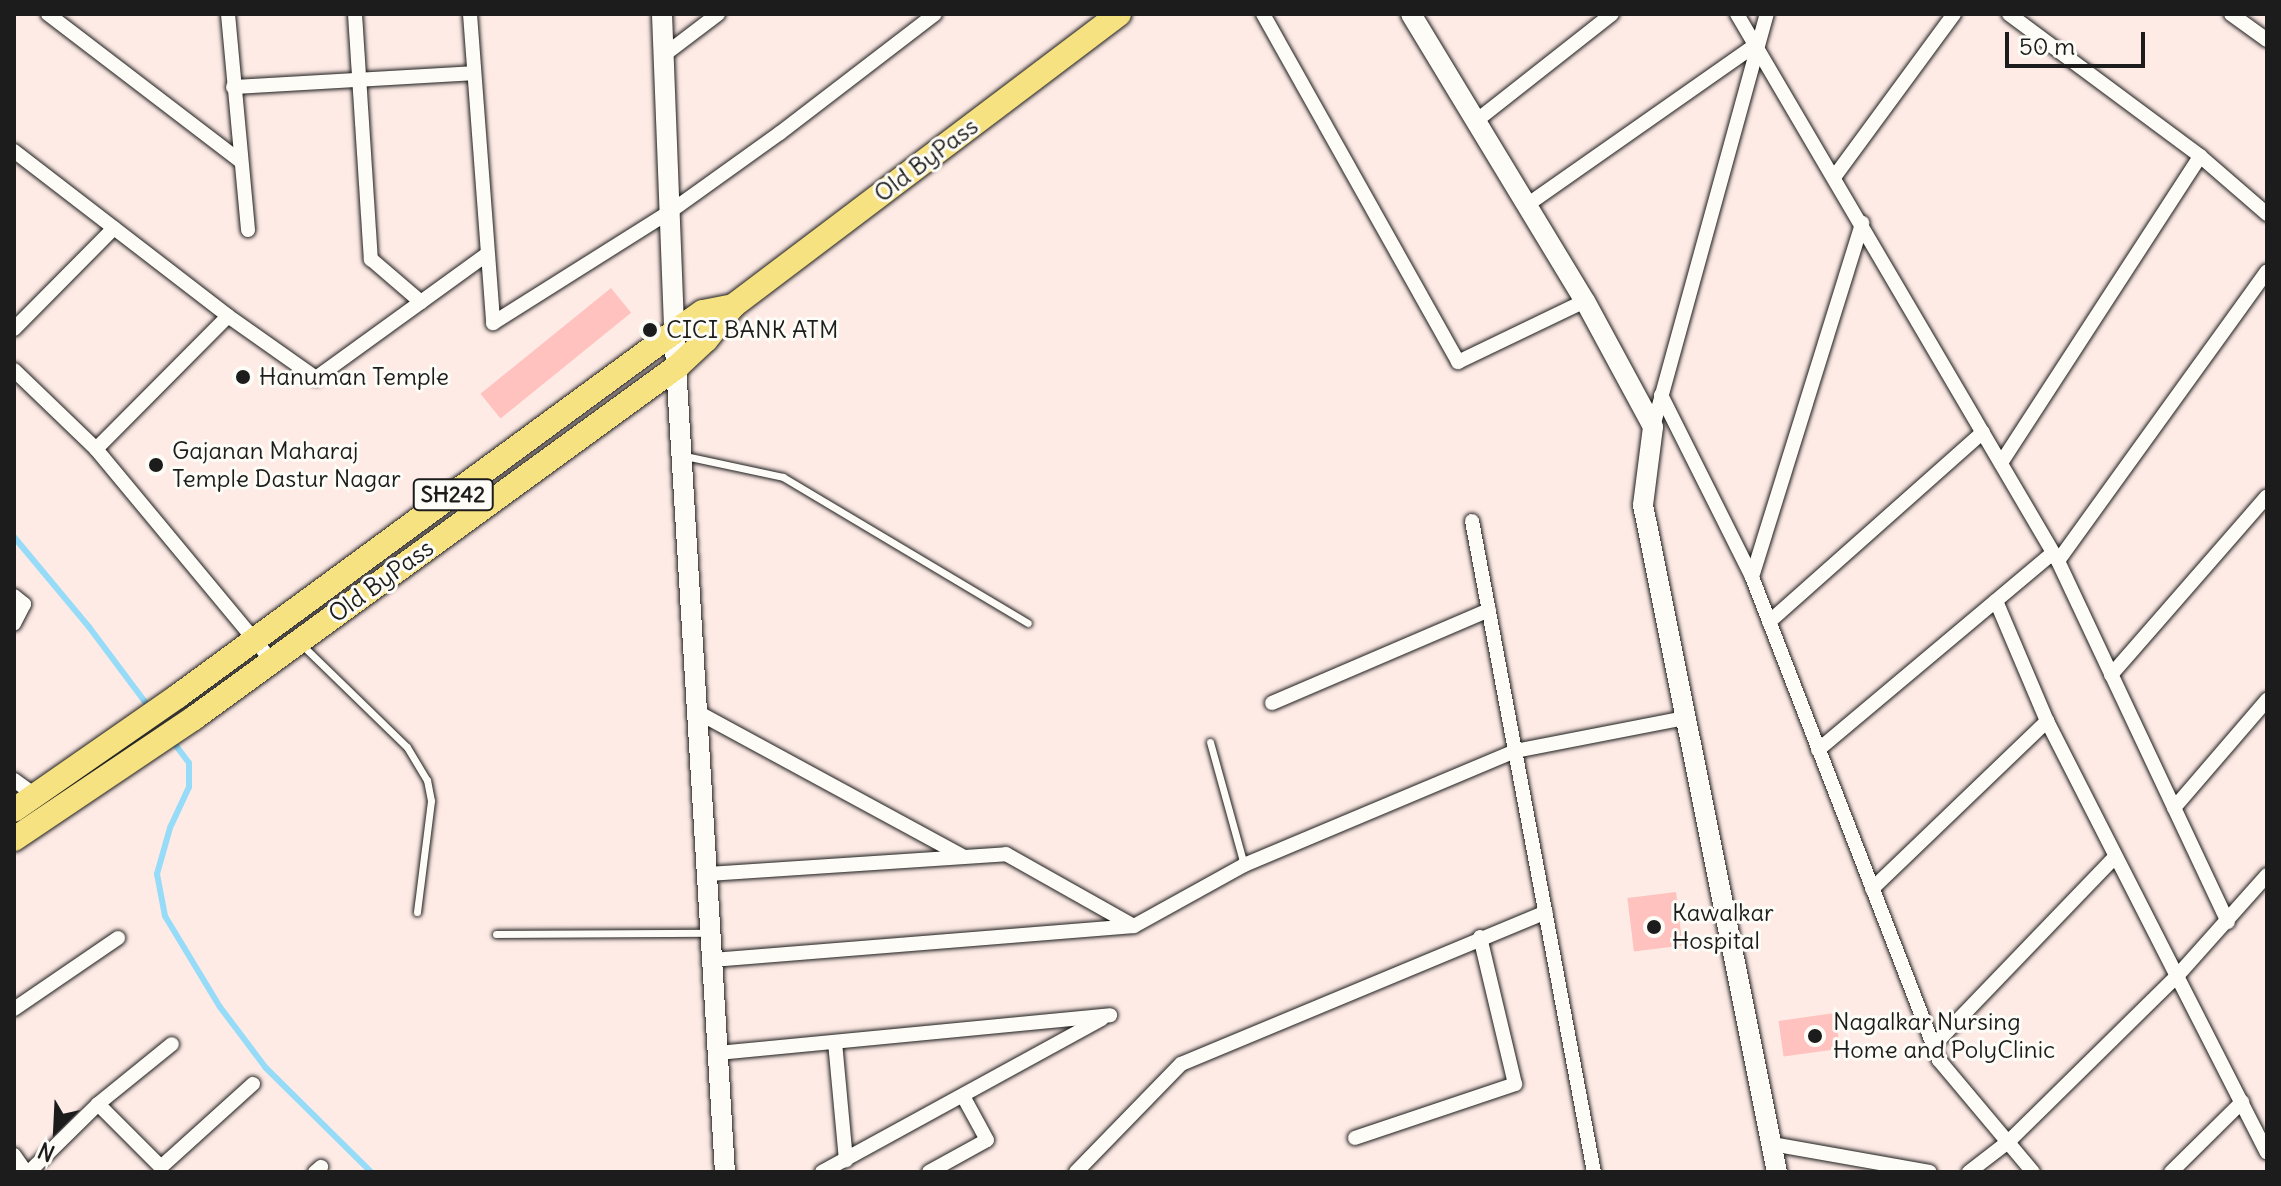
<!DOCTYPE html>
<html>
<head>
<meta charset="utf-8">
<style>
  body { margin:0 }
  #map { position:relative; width:2281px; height:1186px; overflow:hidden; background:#feebe6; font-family:Delius,sans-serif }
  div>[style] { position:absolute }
  .stream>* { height:6px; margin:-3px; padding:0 3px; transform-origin:3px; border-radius:3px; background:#96dcf8 }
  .building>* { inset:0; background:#ffc2be; transform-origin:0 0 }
  .roads { filter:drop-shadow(0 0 2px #1c1c1c) drop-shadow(0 0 2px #1c1c1c) }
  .lane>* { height:7px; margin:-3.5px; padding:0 3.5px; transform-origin:3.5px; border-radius:3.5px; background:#fdfcf7 }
  .street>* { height:14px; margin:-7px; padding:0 7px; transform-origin:7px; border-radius:7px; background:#fdfcf7 }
  .secondary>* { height:20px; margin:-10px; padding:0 10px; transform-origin:10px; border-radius:10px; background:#fdfcf7 }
  .primary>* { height:24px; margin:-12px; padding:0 12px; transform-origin:12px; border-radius:12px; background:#f7e281 }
  .dots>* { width:22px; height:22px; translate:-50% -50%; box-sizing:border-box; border:4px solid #fdfcf7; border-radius:50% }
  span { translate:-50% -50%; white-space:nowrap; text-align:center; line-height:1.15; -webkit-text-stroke:6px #fdfcf7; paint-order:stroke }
  .shield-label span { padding:2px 6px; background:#fdfcf7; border:2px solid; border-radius:6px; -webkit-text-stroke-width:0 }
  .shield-label { font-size:22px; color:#1c1c1c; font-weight:700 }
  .street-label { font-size:24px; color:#1c1c1c }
  .poi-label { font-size:24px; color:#1c1c1c }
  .left { translate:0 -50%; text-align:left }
  .frame { position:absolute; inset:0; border:16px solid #1c1c1c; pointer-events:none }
  .north { position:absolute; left:16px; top:1090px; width:80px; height:80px; -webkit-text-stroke:6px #fdfcf7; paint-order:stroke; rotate:204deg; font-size:22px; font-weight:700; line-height:32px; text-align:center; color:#1c1c1c }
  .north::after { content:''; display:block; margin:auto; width:28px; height:36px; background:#1c1c1c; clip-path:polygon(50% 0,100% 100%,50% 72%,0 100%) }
  .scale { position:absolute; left:2005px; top:32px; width:140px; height:36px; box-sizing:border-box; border:4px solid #1c1c1c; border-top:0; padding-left:10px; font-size:24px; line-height:28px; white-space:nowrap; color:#1c1c1c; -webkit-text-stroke:6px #fdfcf7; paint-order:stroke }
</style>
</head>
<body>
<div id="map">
  <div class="stream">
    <i style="left:14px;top:537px;width:117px;rotate:50.2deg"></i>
    <i style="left:89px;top:627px;width:104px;rotate:53.2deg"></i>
    <i style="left:171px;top:739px;width:30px;rotate:53deg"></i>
    <i style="left:189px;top:763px;width:24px;rotate:90deg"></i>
    <i style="left:189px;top:787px;width:45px;rotate:114.9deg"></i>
    <i style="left:170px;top:828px;width:48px;rotate:105.8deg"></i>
    <i style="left:157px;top:874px;width:43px;rotate:79.2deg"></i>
    <i style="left:165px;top:916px;width:106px;rotate:58.9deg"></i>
    <i style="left:220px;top:1007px;width:76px;rotate:53deg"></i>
    <i style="left:266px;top:1068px;width:148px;rotate:44.7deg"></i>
  </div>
  <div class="building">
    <i style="left:611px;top:288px;width:32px;height:168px;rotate:51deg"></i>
    <i style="left:1676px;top:892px;width:54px;height:49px;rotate:83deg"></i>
    <i style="left:1835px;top:1013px;width:36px;height:57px;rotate:82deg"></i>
  </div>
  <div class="roads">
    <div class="lane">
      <i style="left:685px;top:456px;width:100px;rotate:12.1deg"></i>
      <i style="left:783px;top:477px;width:285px;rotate:30.8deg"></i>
      <i style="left:302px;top:645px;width:146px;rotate:44.2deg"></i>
      <i style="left:407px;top:747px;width:39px;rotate:59deg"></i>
      <i style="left:427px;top:780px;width:21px;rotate:79deg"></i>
      <i style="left:431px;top:801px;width:112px;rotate:97.2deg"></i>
      <i style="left:1210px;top:742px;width:128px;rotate:74.5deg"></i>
      <i style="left:496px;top:934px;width:213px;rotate:-0.3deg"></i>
    </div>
    <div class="street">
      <i style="left:48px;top:14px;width:242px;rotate:37.4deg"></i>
      <i style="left:228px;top:14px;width:217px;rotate:84.7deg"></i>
      <i style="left:355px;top:14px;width:246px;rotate:86.3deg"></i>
      <i style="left:371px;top:259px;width:66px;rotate:40.7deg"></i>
      <i style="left:470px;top:14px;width:310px;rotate:85.7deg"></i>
      <i style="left:493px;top:323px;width:210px;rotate:-32.2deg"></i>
      <i style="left:671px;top:211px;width:134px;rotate:-35.6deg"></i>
      <i style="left:780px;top:133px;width:195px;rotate:-37.5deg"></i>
      <i style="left:1263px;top:14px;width:399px;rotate:60.7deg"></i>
      <i style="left:1458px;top:362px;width:141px;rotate:-25.7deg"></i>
      <i style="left:1737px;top:14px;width:634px;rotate:59.59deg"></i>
      <i style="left:2058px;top:561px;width:399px;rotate:64.8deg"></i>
      <i style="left:2009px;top:14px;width:238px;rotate:36.6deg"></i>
      <i style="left:2200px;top:156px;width:89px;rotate:40.9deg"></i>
      <i style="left:2231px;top:14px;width:44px;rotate:35.8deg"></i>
      <i style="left:664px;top:55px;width:68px;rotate:-37.2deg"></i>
      <i style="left:233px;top:87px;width:241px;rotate:-3.3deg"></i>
      <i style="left:1476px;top:121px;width:173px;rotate:-38.2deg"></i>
      <i style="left:14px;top:151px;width:270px;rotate:37.6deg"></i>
      <i style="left:228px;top:316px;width:108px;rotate:35.2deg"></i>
      <i style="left:316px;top:378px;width:211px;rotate:-35.9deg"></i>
      <i style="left:1835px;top:176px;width:201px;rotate:-53.7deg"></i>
      <i style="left:1527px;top:205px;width:281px;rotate:-35deg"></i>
      <i style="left:14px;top:329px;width:142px;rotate:-45.3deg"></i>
      <i style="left:14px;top:370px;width:114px;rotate:43.9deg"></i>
      <i style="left:96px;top:449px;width:276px;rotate:50.3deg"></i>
      <i style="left:1661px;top:395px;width:203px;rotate:63.4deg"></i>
      <i style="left:1752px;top:577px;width:518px;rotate:68.84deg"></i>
      <i style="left:1939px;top:1060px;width:146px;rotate:50deg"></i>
      <i style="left:1653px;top:427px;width:428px;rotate:-74.6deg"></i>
      <i style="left:96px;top:449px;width:187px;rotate:-45.2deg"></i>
      <i style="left:2001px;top:463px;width:366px;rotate:-57deg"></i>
      <i style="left:1472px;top:521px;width:662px;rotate:79.39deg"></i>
      <i style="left:2058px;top:561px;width:357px;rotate:-54.2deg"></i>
      <i style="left:1752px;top:577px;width:371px;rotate:-72.7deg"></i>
      <i style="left:14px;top:596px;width:13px;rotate:39deg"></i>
      <i style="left:24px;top:604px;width:22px;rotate:117deg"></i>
      <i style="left:1996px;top:601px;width:130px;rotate:67deg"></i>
      <i style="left:2047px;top:721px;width:484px;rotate:63deg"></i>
      <i style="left:1769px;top:622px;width:286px;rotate:-41.6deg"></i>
      <i style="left:2111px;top:675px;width:237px;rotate:-48.9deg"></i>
      <i style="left:1272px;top:703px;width:236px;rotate:-23.2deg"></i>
      <i style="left:699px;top:713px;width:299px;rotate:28.5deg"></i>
      <i style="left:1818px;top:750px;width:307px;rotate:-40deg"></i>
      <i style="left:14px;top:780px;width:26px;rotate:36deg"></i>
      <i style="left:2174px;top:808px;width:143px;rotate:-49.3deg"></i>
      <i style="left:708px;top:874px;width:299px;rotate:-3.8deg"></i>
      <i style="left:1006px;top:854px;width:145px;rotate:29.4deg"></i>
      <i style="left:1872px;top:889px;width:243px;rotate:-43.8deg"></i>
      <i style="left:713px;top:960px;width:422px;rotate:-4.6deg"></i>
      <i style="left:1134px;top:926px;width:126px;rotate:-29deg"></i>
      <i style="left:1244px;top:865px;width:294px;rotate:-22.8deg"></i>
      <i style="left:1515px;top:751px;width:172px;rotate:-11deg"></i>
      <i style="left:14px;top:1009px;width:126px;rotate:-34.3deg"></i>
      <i style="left:835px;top:1042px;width:119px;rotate:84.7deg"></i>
      <i style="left:1934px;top:1045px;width:261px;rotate:-46.1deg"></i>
      <i style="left:718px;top:1053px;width:394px;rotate:-5.5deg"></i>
      <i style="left:98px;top:1104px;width:95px;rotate:-39deg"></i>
      <i style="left:1355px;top:1138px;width:169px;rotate:-18.6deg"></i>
      <i style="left:1515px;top:1084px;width:151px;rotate:-103.4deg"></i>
      <i style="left:1772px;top:1144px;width:160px;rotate:10deg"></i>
      <i style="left:14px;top:1155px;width:21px;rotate:55deg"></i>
      <i style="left:29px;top:1172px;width:97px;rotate:-44.6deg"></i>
      <i style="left:98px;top:1104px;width:89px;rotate:45deg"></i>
      <i style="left:161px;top:1167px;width:124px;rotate:-42.1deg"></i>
      <i style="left:315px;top:1172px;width:8px;rotate:-40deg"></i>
      <i style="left:822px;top:1172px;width:319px;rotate:-28.7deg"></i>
      <i style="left:929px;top:1172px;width:66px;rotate:-28.9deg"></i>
      <i style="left:987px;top:1140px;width:50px;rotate:-118.6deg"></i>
      <i style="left:1076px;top:1172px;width:151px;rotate:-45.8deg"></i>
      <i style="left:1181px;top:1064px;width:395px;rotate:-22.6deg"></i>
      <i style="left:1969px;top:1172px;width:49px;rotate:-37.6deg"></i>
      <i style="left:2008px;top:1142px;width:238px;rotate:-44.5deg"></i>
      <i style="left:2178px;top:975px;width:134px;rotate:-48.3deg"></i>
      <i style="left:2171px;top:1172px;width:100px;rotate:-44.6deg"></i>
    </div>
    <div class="secondary">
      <i style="left:662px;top:14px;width:318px;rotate:87.8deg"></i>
      <i style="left:674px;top:332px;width:842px;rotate:86.53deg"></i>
      <i style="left:1411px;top:14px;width:336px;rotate:58.8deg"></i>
      <i style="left:1585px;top:301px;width:143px;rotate:61.6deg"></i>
      <i style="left:1653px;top:427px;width:79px;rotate:97.3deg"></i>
      <i style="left:1643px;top:505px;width:680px;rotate:78.64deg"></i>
    </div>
    <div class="primary">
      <i style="left:14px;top:810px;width:200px;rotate:-34.8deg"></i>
      <i style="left:178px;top:696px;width:615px;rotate:-36.27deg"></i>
      <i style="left:674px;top:332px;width:35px;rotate:-35deg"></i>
      <i style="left:703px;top:312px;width:31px;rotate:-11deg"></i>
      <i style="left:14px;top:839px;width:217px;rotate:-33.9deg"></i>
      <i style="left:194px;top:718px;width:598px;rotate:-36.03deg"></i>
      <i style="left:678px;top:366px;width:38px;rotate:-43deg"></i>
      <i style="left:706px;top:340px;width:43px;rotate:-51.5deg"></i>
      <i style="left:733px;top:306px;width:484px;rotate:-37.1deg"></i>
    </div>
  </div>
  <div class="dots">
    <i style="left:650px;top:330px;background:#1c1c1c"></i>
    <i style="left:243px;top:377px;background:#1c1c1c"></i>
    <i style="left:156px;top:465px;background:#1c1c1c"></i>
    <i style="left:1654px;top:927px;background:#1c1c1c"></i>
    <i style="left:1815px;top:1036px;background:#1c1c1c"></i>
  </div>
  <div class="shield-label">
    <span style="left:453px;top:495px">SH242</span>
  </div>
  <div class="street-label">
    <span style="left:926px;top:160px;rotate:-37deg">Old ByPass</span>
    <span style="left:381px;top:581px;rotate:-36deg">Old ByPass</span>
  </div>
  <div class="poi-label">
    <span class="left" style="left:666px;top:330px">CICI BANK ATM</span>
    <span class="left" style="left:259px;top:377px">Hanuman Temple</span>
    <span class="left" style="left:172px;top:465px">Gajanan Maharaj<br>Temple Dastur Nagar</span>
    <span class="left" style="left:1672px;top:927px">Kawalkar<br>Hospital</span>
    <span class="left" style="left:1833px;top:1036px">Nagalkar Nursing<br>Home and PolyClinic</span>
  </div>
  <div class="frame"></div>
  <div class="north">N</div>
  <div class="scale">50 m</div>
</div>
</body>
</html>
